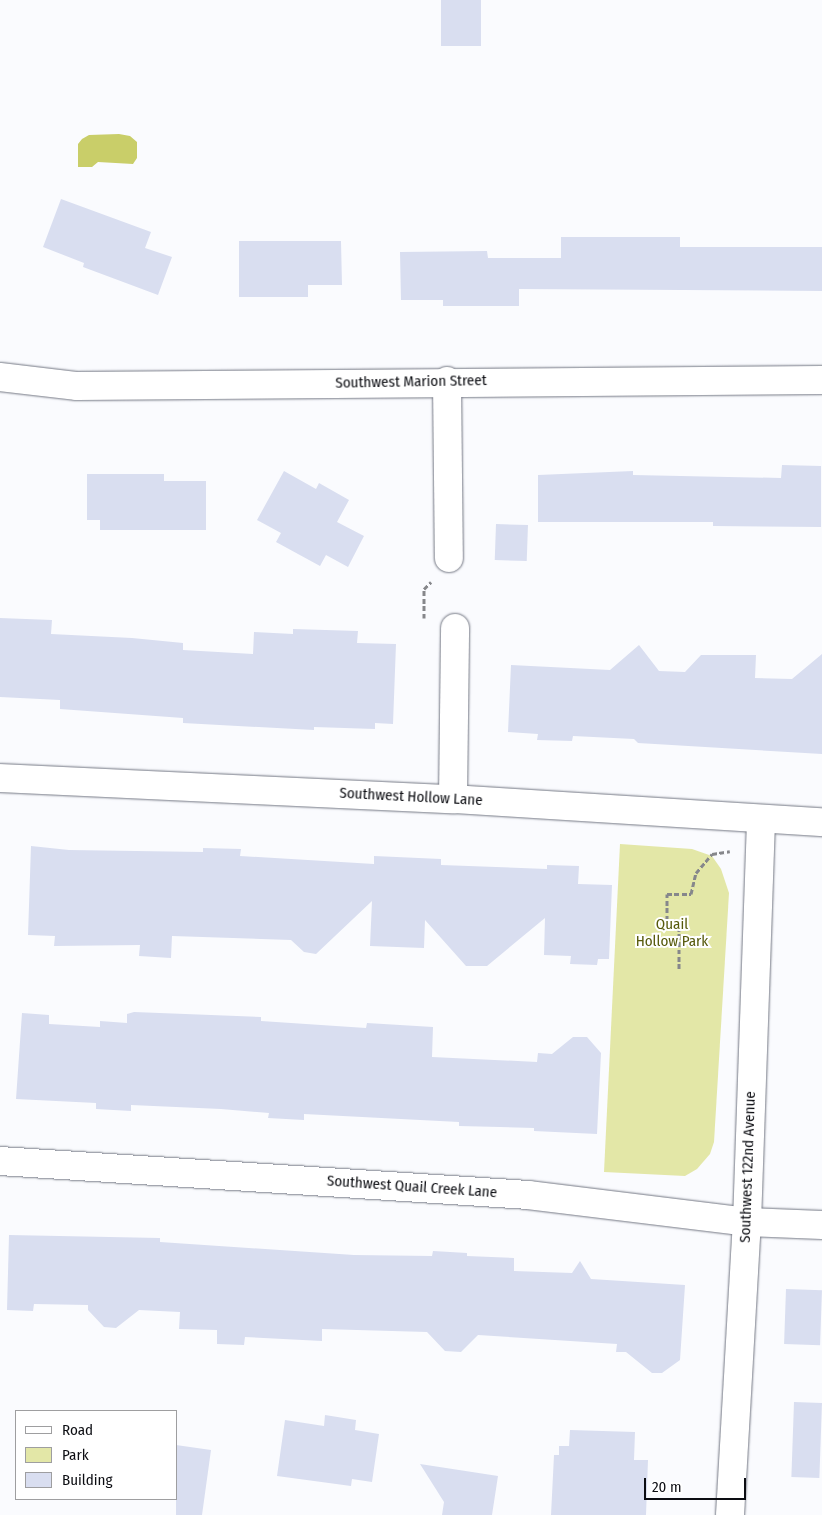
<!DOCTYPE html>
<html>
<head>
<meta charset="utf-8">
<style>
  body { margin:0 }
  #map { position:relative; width:822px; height:1515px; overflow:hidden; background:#fafbfe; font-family:"Fira Sans Condensed",sans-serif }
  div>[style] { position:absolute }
  .green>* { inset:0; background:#e3e7a7 }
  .water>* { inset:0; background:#c9ce69 }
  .building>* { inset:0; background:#d9def0; transform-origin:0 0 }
  .path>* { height:3px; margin-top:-1.5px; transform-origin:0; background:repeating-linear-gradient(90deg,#86878b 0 5px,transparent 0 7.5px) }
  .roads { filter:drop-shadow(0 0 1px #747884) drop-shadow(0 0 1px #747884) }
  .minor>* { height:28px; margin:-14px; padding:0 14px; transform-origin:14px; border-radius:14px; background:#fff }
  span { translate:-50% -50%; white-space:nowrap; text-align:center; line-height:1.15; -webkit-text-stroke:4px #fff; paint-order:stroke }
  .street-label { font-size:15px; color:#0c0d12 }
  .park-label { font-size:15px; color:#575a0c }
  .legend { position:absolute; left:15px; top:1410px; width:162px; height:90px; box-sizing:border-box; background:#fff; border:1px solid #9e9ea0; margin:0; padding:6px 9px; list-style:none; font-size:15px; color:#0c0d12 }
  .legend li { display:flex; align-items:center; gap:10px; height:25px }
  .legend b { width:25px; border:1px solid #9e9ea0 }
  .scale { position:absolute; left:644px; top:1478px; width:102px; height:22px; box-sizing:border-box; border:2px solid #0c0d12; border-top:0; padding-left:6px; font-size:15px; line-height:18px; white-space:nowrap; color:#0c0d12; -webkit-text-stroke:4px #fff; paint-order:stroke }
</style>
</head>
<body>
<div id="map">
  <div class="green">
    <i style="clip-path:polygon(620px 844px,692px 849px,712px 856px,721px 869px,729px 893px,714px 1142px,710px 1154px,697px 1169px,685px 1176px,604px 1172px)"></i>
  </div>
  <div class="water">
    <i style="clip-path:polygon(119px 134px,130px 136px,137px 142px,137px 158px,133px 164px,98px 162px,92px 167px,78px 167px,78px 144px,82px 139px,89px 135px)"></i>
  </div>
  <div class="building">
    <i style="left:441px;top:0;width:40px;height:46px"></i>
    <i style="clip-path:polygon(61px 199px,151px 232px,145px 248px,172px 257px,158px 295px,83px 267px,84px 263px,43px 247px)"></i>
    <i style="clip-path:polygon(561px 237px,680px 237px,680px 247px,822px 247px,822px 291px,519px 289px,519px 306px,443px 306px,443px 300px,401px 300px,400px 252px,487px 251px,488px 258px,561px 258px)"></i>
    <i style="clip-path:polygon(239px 241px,341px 241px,342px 285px,308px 285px,308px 297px,239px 297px)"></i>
    <i style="clip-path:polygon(782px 465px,821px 466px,821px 527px,713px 526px,713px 522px,538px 522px,538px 475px,633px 471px,633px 475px,781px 478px)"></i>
    <i style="clip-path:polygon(284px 471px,316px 489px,319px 483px,349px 500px,337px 522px,364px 536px,348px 567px,326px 555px,320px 566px,276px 542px,281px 533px,257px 520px)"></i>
    <i style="clip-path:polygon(87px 474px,164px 474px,164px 481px,206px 481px,206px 530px,100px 530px,100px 520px,87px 520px)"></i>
    <i style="left:496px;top:524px;width:32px;height:36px;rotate:2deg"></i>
    <i style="clip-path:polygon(0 618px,52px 620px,51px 634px,132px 638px,183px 643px,183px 650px,253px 654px,254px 632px,293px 634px,293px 629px,358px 631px,357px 643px,396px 644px,393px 724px,375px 723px,375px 729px,314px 727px,314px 730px,183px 723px,183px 718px,60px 709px,60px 700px,0 697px)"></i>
    <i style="clip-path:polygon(639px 645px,659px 671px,685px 672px,701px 655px,756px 655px,755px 678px,792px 679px,822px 654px,822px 754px,638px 743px,634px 739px,573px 736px,572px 741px,537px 740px,538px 734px,508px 732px,511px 665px,610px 670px)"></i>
    <i style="clip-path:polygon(31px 846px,69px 850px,203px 852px,203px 848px,241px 849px,240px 856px,374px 864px,374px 856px,441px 859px,441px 865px,547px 869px,547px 865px,579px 866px,578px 884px,612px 885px,609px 959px,598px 959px,597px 965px,570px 964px,571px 956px,544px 955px,545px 918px,487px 966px,466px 966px,425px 920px,424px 948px,370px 946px,372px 901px,316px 954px,304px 952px,291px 940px,172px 936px,171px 958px,139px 956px,140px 945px,54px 946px,55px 936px,28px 935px)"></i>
    <i style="clip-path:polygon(134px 1012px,261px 1017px,261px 1021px,366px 1028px,367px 1023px,433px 1027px,432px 1057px,537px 1062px,538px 1053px,552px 1054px,573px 1037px,587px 1037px,601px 1053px,597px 1134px,534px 1131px,534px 1128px,459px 1126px,459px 1122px,304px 1114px,304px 1120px,268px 1118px,269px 1113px,221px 1109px,131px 1105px,131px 1111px,96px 1109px,96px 1103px,16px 1099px,22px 1013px,49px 1015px,49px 1024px,100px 1027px,100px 1021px,127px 1023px,127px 1014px)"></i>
    <i style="clip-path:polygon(9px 1235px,160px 1238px,160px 1242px,354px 1255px,432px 1256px,433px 1251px,467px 1253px,467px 1256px,514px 1258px,514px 1271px,572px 1273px,580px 1261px,591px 1279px,685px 1285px,680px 1360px,662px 1373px,652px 1373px,626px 1352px,616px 1352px,617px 1344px,478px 1335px,461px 1352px,445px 1351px,427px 1332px,322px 1329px,322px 1341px,245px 1337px,244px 1345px,217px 1344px,217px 1330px,179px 1329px,180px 1312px,139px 1310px,116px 1328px,104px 1327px,88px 1310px,88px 1305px,34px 1304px,33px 1311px,7px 1310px)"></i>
    <i style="left:786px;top:1289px;width:36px;height:55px;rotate:2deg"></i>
    <i style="left:794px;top:1402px;width:28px;height:75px;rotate:2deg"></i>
    <i style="clip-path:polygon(325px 1415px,356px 1420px,355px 1430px,379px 1434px,372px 1482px,352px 1479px,351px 1486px,277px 1476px,285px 1420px,324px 1426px)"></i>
    <i style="clip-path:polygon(570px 1430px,635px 1432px,634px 1460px,648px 1460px,646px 1515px,551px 1515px,554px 1455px,559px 1455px,559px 1446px,569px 1446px)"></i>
    <i style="clip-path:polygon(176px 1445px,211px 1450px,202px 1515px,176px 1515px)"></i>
    <i style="clip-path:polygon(420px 1464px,498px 1476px,492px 1515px,442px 1515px,444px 1502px)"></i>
  </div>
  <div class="path">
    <i style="left:424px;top:618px;width:29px;rotate:-90deg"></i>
    <i style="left:424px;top:589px;width:10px;rotate:-45deg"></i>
    <i style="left:679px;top:969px;width:41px;rotate:-90deg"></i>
    <i style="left:679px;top:928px;width:12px;rotate:180deg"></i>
    <i style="left:667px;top:928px;width:34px;rotate:-90deg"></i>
    <i style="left:667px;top:894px;width:24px"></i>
    <i style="left:691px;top:894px;width:22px;rotate:-77deg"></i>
    <i style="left:696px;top:873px;width:25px;rotate:-50deg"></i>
    <i style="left:712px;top:854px;width:18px;rotate:-9deg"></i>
  </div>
  <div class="roads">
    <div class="minor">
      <i style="left:0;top:377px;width:78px;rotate:6.7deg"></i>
      <i style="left:77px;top:386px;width:745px;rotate:-0.46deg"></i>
      <i style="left:447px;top:381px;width:177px;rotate:89.4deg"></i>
      <i style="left:0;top:778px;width:453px;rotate:2.7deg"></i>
      <i style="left:453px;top:799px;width:370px;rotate:3.6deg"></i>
      <i style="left:453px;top:799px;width:171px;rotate:-89.3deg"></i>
      <i style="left:0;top:1161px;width:529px;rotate:3.68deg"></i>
      <i style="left:528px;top:1195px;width:221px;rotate:7deg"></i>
      <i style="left:747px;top:1222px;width:75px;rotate:2.3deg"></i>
      <i style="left:730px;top:1515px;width:293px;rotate:-86.7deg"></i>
      <i style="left:747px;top:1222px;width:403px;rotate:-88deg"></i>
    </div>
  </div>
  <div class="street-label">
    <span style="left:411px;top:382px;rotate:-1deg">Southwest Marion Street</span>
    <span style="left:411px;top:797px;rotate:3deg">Southwest Hollow Lane</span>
    <span style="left:748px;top:1167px;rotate:-88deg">Southwest 122nd Avenue</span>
    <span style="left:412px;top:1187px;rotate:4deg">Southwest Quail Creek Lane</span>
  </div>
  <div class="park-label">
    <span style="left:672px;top:933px">Quail<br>Hollow Park</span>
  </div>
  <ul class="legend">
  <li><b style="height:6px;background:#fff"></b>Road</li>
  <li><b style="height:14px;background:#e3e7a7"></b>Park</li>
  <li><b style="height:14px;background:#d9def0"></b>Building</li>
  </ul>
  <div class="scale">20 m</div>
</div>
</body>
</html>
